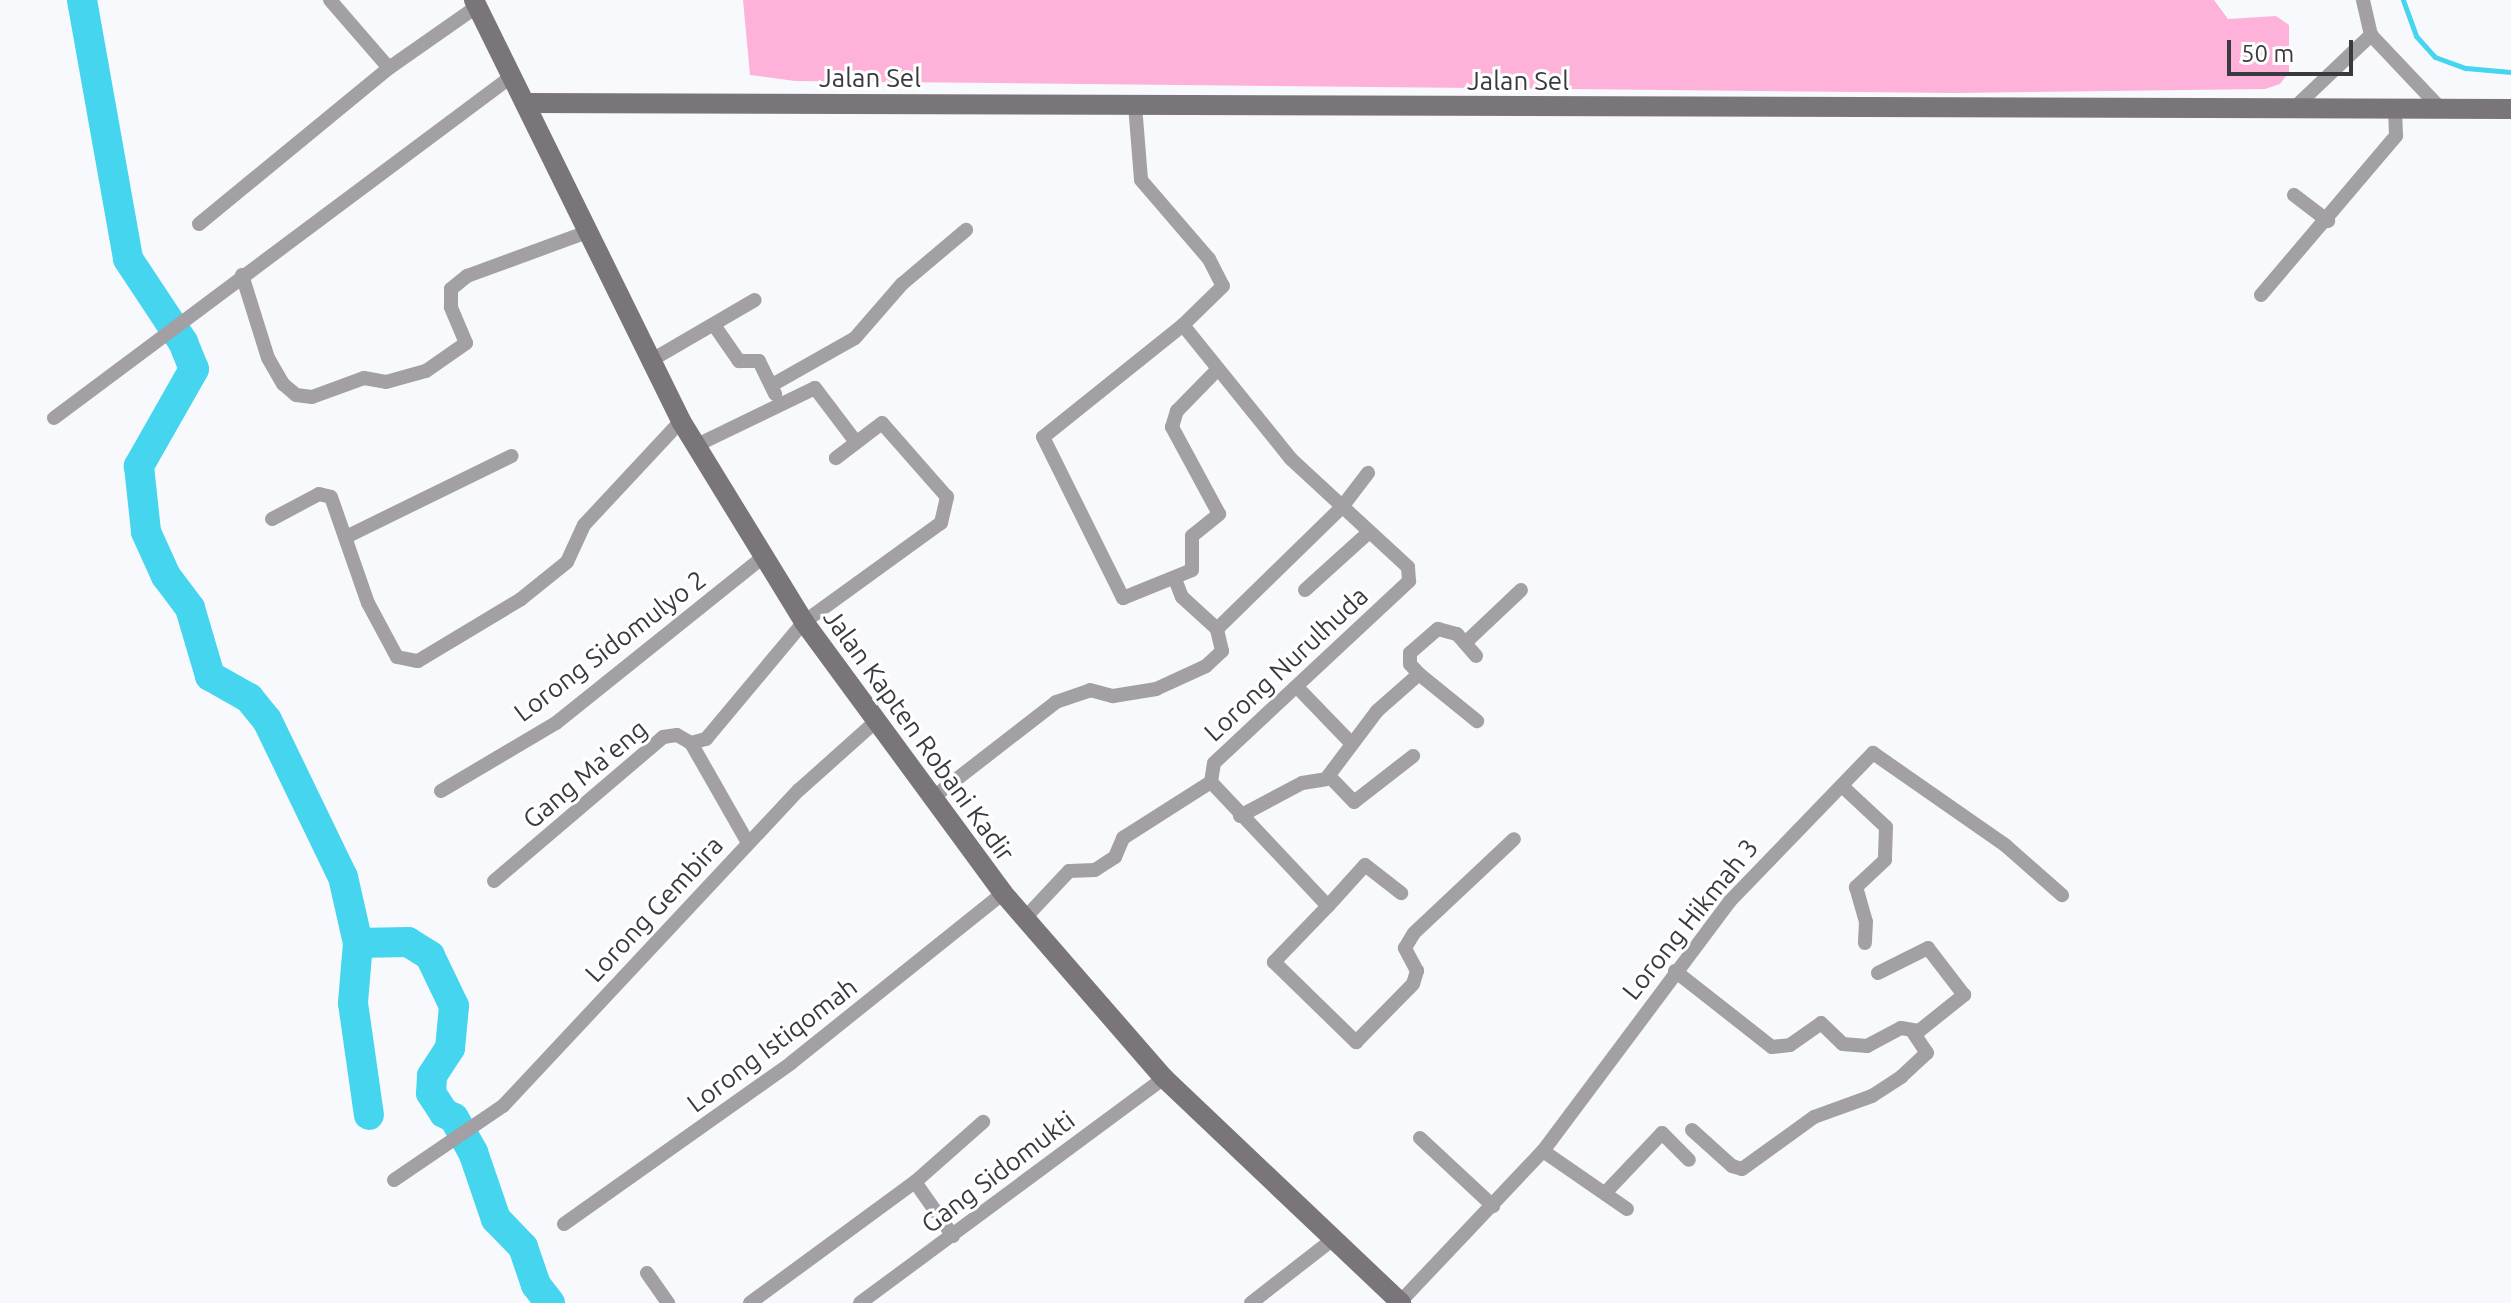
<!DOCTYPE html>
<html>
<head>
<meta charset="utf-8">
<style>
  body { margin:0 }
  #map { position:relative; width:2511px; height:1303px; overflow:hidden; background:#f8f9fd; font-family:Ubuntu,sans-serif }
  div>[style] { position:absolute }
  .green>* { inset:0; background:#feb2da }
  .stream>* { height:5px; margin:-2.5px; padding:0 2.5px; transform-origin:2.5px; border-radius:2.5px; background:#45d5ef }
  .river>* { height:30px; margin:-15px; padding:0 15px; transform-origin:15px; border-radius:15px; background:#45d5ef }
  .street>* { height:14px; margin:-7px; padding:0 7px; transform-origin:7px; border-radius:7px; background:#a2a0a4 }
  .secondary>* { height:20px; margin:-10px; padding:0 10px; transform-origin:10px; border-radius:10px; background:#79757b }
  span { translate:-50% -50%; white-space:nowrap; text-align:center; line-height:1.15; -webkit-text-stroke:6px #fff; paint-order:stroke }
  .street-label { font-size:26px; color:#393a3e }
  .scale { position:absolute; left:2227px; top:40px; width:126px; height:36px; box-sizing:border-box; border:4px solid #393a3e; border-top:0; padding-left:10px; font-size:24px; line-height:28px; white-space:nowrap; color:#393a3e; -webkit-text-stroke:6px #fff; paint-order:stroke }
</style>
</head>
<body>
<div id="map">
  <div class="green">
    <i style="clip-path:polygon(743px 0,2214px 0,2228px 19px,2276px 16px,2289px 25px,2289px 72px,2280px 84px,2265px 89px,1954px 93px,795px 81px,750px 75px)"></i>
  </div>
  <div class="stream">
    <i style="left:2403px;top:0;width:38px;rotate:70deg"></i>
    <i style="left:2416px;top:36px;width:28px;rotate:48deg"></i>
    <i style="left:2435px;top:57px;width:33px;rotate:20deg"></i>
    <i style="left:2466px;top:68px;width:45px;rotate:5.1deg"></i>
  </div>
  <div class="river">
    <i style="left:82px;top:0;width:263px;rotate:79.9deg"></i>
    <i style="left:128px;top:259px;width:100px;rotate:56.5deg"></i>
    <i style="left:183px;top:342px;width:29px;rotate:68deg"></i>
    <i style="left:194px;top:369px;width:112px;rotate:119.6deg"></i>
    <i style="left:139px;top:466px;width:66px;rotate:83.9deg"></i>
    <i style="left:146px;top:532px;width:48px;rotate:65.6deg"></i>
    <i style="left:166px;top:576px;width:40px;rotate:53deg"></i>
    <i style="left:190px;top:608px;width:71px;rotate:73.6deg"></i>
    <i style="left:210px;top:676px;width:45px;rotate:29.4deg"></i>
    <i style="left:249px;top:698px;width:28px;rotate:51deg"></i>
    <i style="left:267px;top:720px;width:174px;rotate:64.2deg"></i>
    <i style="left:343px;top:877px;width:68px;rotate:77.2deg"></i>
    <i style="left:358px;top:943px;width:60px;rotate:94.8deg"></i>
    <i style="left:353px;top:1003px;width:113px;rotate:81.9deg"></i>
    <i style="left:358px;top:943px;width:50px;rotate:-1.1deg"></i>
    <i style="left:408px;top:942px;width:26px;rotate:32deg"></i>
    <i style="left:430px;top:956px;width:55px;rotate:64.4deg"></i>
    <i style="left:454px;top:1006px;width:42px;rotate:95.4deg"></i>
    <i style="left:450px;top:1048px;width:33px;rotate:123deg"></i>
    <i style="left:432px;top:1076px;width:17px;rotate:93deg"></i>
    <i style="left:431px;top:1093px;width:24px;rotate:57deg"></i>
    <i style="left:444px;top:1113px;width:11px;rotate:27deg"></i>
    <i style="left:454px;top:1118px;width:39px;rotate:61deg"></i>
    <i style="left:473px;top:1152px;width:71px;rotate:71.1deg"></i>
    <i style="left:496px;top:1219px;width:39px;rotate:46deg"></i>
    <i style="left:523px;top:1247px;width:40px;rotate:71.1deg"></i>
    <i style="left:536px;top:1285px;width:23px;rotate:52deg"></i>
  </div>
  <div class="street">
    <i style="left:330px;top:0;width:90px;rotate:49.1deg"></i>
    <i style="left:2371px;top:35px;width:99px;rotate:46.6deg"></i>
    <i style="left:1135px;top:105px;width:75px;rotate:85.4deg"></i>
    <i style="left:1141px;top:180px;width:104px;rotate:49.3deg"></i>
    <i style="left:1209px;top:259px;width:30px;rotate:63deg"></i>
    <i style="left:1223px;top:286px;width:56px;rotate:135.7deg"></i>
    <i style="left:1183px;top:325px;width:179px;rotate:141.3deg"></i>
    <i style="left:1043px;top:437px;width:180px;rotate:63.6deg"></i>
    <i style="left:1123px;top:598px;width:74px;rotate:-22.1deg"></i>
    <i style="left:1192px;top:570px;width:34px;rotate:-90deg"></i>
    <i style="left:1192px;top:536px;width:35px;rotate:-39deg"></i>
    <i style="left:1219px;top:514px;width:99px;rotate:-118.4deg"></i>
    <i style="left:1172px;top:427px;width:17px;rotate:-73deg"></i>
    <i style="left:1177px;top:411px;width:56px;rotate:-45.7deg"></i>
    <i style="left:2293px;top:109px;width:108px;rotate:-43.5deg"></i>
    <i style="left:2371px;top:35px;width:36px;rotate:-103deg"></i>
    <i style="left:2294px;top:195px;width:43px;rotate:37.4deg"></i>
    <i style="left:199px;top:224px;width:246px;rotate:-39.4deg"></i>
    <i style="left:389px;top:68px;width:106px;rotate:-35deg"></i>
    <i style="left:242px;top:275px;width:87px;rotate:72.6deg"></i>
    <i style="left:268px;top:358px;width:30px;rotate:60deg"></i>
    <i style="left:283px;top:384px;width:17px;rotate:40deg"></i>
    <i style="left:296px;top:395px;width:16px;rotate:7deg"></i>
    <i style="left:312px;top:397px;width:55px;rotate:-20.1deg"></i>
    <i style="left:364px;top:378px;width:22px;rotate:10deg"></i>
    <i style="left:386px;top:382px;width:41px;rotate:-15.4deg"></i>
    <i style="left:426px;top:371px;width:49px;rotate:-35deg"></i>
    <i style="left:466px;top:343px;width:39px;rotate:-113deg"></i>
    <i style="left:451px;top:307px;width:18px;rotate:-90deg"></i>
    <i style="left:451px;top:289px;width:21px;rotate:-39deg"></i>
    <i style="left:467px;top:276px;width:128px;rotate:-20.1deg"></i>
    <i style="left:2261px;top:295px;width:209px;rotate:-49.7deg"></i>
    <i style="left:2396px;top:136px;width:29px;rotate:-92deg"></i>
    <i style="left:714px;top:325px;width:44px;rotate:55.2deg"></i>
    <i style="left:739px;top:361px;width:20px"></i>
    <i style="left:759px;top:361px;width:37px;rotate:64deg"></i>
    <i style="left:650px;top:361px;width:121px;rotate:-30.2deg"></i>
    <i style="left:772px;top:385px;width:95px;rotate:-29.5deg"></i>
    <i style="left:855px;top:338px;width:72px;rotate:-49deg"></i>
    <i style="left:902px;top:284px;width:84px;rotate:-40.2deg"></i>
    <i style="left:54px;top:418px;width:567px;rotate:-36.75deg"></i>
    <i style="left:695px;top:446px;width:133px;rotate:-25.8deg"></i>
    <i style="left:815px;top:388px;width:68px;rotate:52.8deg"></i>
    <i style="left:272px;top:519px;width:53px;rotate:-28deg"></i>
    <i style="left:319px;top:494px;width:12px;rotate:14deg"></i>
    <i style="left:331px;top:497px;width:112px;rotate:70.8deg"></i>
    <i style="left:368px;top:603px;width:61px;rotate:61.8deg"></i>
    <i style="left:397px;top:657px;width:21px;rotate:11deg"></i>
    <i style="left:418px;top:661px;width:120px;rotate:-31deg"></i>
    <i style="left:521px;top:599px;width:59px;rotate:-38.8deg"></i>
    <i style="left:567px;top:562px;width:41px;rotate:-65.3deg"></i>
    <i style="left:584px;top:525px;width:142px;rotate:-47deg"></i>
    <i style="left:348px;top:536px;width:182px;rotate:-26.1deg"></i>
    <i style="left:1175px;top:579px;width:19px;rotate:69deg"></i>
    <i style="left:1182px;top:597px;width:47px;rotate:42.4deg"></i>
    <i style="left:1305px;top:590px;width:85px;rotate:-42.1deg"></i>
    <i style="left:1465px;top:643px;width:77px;rotate:-43.4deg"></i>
    <i style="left:1419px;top:674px;width:13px;rotate:-132deg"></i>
    <i style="left:1410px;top:664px;width:11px;rotate:-90deg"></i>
    <i style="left:1410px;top:653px;width:37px;rotate:-41deg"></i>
    <i style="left:1438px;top:629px;width:20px;rotate:15deg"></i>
    <i style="left:1457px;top:634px;width:29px;rotate:49deg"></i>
    <i style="left:1297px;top:687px;width:79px;rotate:46deg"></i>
    <i style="left:691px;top:743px;width:115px;rotate:60.3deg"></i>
    <i style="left:1329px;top:776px;width:36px;rotate:46deg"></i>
    <i style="left:1354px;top:802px;width:75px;rotate:-37.9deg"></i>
    <i style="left:1211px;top:782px;width:170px;rotate:46.7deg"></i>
    <i style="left:1328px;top:906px;width:55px;rotate:-47.9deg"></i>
    <i style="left:1365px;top:865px;width:46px;rotate:37.9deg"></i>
    <i style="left:1842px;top:786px;width:60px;rotate:43deg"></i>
    <i style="left:1886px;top:827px;width:33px;rotate:92deg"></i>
    <i style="left:1885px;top:860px;width:40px;rotate:137deg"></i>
    <i style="left:1856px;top:887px;width:36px;rotate:74deg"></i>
    <i style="left:1866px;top:922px;width:21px;rotate:93deg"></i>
    <i style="left:441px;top:791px;width:134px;rotate:-30.6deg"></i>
    <i style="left:556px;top:723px;width:263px;rotate:-38.7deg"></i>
    <i style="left:931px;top:799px;width:158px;rotate:-37.8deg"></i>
    <i style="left:1056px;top:702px;width:36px;rotate:-19deg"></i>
    <i style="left:1090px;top:690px;width:24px;rotate:15deg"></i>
    <i style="left:1113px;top:696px;width:44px;rotate:-9.2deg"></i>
    <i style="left:1156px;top:689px;width:55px;rotate:-24.7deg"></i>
    <i style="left:1206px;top:666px;width:22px;rotate:-43deg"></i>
    <i style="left:1222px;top:651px;width:23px;rotate:-103deg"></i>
    <i style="left:1217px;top:629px;width:175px;rotate:-44.3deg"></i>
    <i style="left:1342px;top:507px;width:43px;rotate:-52.6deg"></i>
    <i style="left:1240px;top:816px;width:70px;rotate:-28deg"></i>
    <i style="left:1302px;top:783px;width:24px;rotate:-9deg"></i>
    <i style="left:1326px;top:779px;width:85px;rotate:-53.1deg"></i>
    <i style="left:1377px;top:711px;width:56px;rotate:-41.4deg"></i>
    <i style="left:1419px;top:674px;width:75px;rotate:39deg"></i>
    <i style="left:494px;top:881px;width:222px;rotate:-40.4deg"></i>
    <i style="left:663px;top:737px;width:14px;rotate:-8deg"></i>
    <i style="left:677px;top:735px;width:16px;rotate:30deg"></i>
    <i style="left:691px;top:743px;width:16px;rotate:-15deg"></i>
    <i style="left:706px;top:739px;width:153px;rotate:-50.1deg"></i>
    <i style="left:804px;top:622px;width:169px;rotate:-35.9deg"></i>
    <i style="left:941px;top:523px;width:27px;rotate:-77deg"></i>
    <i style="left:947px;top:497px;width:98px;rotate:-131.3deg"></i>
    <i style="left:882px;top:423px;width:58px;rotate:142.7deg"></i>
    <i style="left:1328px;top:906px;width:78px;rotate:134deg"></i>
    <i style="left:1274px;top:962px;width:115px;rotate:44.3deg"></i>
    <i style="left:1356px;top:1042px;width:81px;rotate:-45.5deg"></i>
    <i style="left:1413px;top:984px;width:14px;rotate:-73deg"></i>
    <i style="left:1417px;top:971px;width:26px;rotate:-118deg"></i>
    <i style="left:1405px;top:948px;width:17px;rotate:-59deg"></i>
    <i style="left:1414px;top:933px;width:137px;rotate:-43.2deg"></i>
    <i style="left:1024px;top:919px;width:66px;rotate:-46.8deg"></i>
    <i style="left:1069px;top:871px;width:26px;rotate:-2deg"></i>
    <i style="left:1095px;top:870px;width:24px;rotate:-33deg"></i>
    <i style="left:1115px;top:857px;width:21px;rotate:-67deg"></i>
    <i style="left:1123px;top:838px;width:104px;rotate:-32.5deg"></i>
    <i style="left:1211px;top:782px;width:19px;rotate:-81deg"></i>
    <i style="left:1214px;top:763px;width:267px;rotate:-43deg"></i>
    <i style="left:1409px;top:581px;width:14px;rotate:-94deg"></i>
    <i style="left:1408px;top:567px;width:159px;rotate:-137.3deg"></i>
    <i style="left:1291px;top:459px;width:172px;rotate:-128.9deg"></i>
    <i style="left:1675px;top:971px;width:123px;rotate:38.1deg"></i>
    <i style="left:1772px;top:1047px;width:18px;rotate:-6deg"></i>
    <i style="left:1790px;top:1045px;width:38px;rotate:-35deg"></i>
    <i style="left:1821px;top:1023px;width:30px;rotate:44deg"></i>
    <i style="left:1843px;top:1044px;width:24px;rotate:5deg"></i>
    <i style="left:1867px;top:1046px;width:38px;rotate:-28deg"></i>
    <i style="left:1901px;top:1028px;width:18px;rotate:9deg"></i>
    <i style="left:1919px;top:1031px;width:58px;rotate:-38.7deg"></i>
    <i style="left:1964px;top:995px;width:59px;rotate:-127.5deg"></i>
    <i style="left:1928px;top:948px;width:56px;rotate:153.4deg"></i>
    <i style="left:1692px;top:1130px;width:54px;rotate:42deg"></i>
    <i style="left:1732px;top:1166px;width:10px;rotate:17deg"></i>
    <i style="left:1742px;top:1169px;width:89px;rotate:-35.8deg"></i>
    <i style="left:1814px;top:1117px;width:62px;rotate:-19.9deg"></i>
    <i style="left:1872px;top:1096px;width:35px;rotate:-33deg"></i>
    <i style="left:1901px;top:1077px;width:35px;rotate:-43deg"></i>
    <i style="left:1927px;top:1053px;width:27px;rotate:-124deg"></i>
    <i style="left:1420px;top:1138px;width:100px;rotate:43deg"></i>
    <i style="left:1543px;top:1151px;width:102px;rotate:34.6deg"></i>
    <i style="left:394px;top:1180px;width:132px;rotate:-34.2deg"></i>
    <i style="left:503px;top:1106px;width:433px;rotate:-46.9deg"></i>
    <i style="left:799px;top:790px;width:102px;rotate:-41.8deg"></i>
    <i style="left:915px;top:1182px;width:66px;rotate:54.9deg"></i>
    <i style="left:1607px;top:1191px;width:80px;rotate:-46.5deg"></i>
    <i style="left:1662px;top:1133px;width:38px;rotate:45deg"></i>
    <i style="left:564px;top:1224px;width:278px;rotate:-35.3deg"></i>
    <i style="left:791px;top:1063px;width:272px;rotate:-38.7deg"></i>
    <i style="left:647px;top:1273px;width:37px;rotate:55deg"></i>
    <i style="left:1400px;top:1302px;width:208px;rotate:-46.6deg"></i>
    <i style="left:1543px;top:1151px;width:312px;rotate:-53.2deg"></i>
    <i style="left:1730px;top:901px;width:206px;rotate:-46deg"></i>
    <i style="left:1873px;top:753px;width:161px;rotate:34.9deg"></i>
    <i style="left:2005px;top:845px;width:76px;rotate:41.3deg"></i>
    <i style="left:750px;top:1303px;width:205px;rotate:-36.3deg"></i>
    <i style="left:915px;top:1182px;width:91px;rotate:-41.4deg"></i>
    <i style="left:860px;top:1303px;width:378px;rotate:-36.5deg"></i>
    <i style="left:1251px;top:1303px;width:103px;rotate:-37.9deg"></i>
  </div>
  <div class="secondary">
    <i style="left:474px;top:0;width:469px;rotate:63.8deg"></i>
    <i style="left:681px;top:421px;width:236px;rotate:58.5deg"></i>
    <i style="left:804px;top:622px;width:336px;rotate:53.7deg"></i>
    <i style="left:1003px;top:893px;width:245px;rotate:49deg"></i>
    <i style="left:1164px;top:1078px;width:327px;rotate:43.5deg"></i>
    <i style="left:525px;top:103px;width:1986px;rotate:0.17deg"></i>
  </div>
  <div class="street-label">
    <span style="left:870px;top:78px">Jalan Sel</span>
    <span style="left:1518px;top:81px">Jalan Sel</span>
    <span style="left:610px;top:646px;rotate:-37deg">Lorong Sidomulyo 2</span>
    <span style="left:1286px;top:664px;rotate:-43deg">Lorong Nurulhuda</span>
    <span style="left:919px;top:735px;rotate:54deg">Jalan Kapten Robani Kadir</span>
    <span style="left:585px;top:774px;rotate:-40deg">Gang Ma'eng</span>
    <span style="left:654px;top:909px;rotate:-47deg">Lorong Gembira</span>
    <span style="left:1690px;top:919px;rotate:-51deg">Lorong Hikmah 3</span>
    <span style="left:772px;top:1045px;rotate:-37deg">Lorong Istiqomah</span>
    <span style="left:998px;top:1172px;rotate:-37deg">Gang Sidomukti</span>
  </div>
  <div class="scale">50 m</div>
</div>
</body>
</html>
